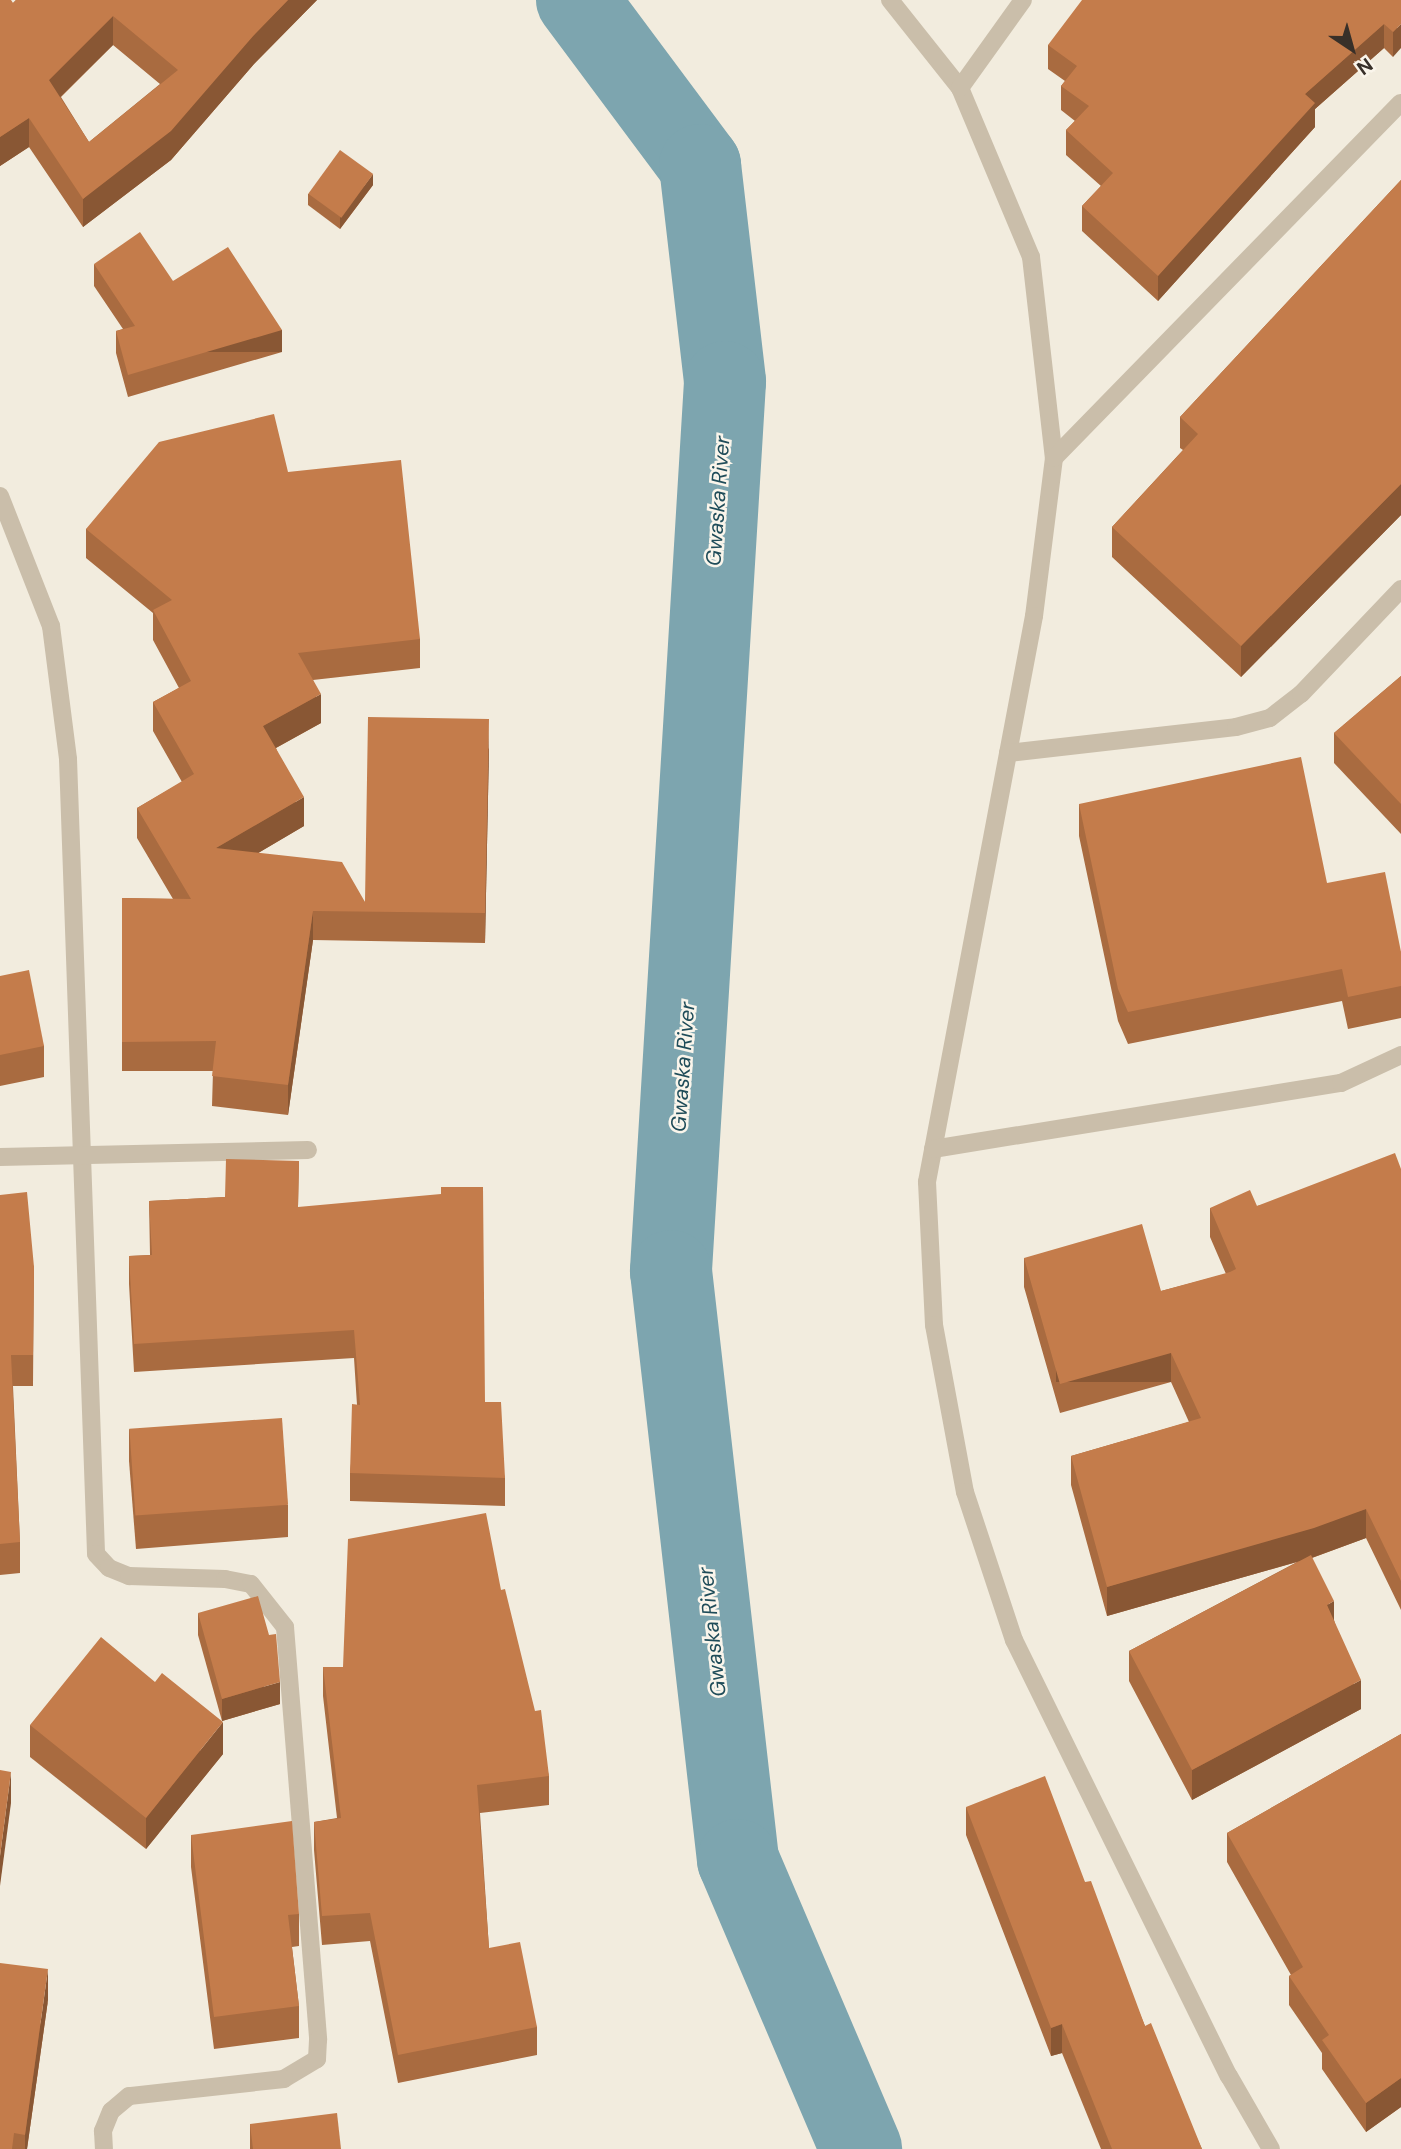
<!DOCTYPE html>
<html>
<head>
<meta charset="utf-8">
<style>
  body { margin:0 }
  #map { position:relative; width:1401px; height:2149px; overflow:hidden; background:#f2ecde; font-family:"DM Sans",sans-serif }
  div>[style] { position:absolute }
  .river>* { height:82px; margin:-41px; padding:0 41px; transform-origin:41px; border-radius:41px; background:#7da5af }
  .minor>* { height:18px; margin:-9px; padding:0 9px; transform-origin:9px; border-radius:9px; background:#cabeaa }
  .wall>* { inset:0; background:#a96b40 }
  .shaded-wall>* { inset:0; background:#895734; transform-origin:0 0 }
  .building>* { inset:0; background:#c47c4b; transform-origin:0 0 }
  span { translate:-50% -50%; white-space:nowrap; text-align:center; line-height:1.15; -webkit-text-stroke:5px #faf5eb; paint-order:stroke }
  .water-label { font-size:21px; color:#1f4c59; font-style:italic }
  .north { position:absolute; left:1317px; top:14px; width:70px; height:70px; -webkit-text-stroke:5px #faf5eb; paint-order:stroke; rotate:144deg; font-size:19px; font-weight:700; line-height:28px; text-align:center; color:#383029 }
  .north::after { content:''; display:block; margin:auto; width:24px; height:32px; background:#383029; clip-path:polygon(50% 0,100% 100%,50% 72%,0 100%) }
</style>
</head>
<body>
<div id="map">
  <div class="river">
    <i style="left:577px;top:0;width:206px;rotate:53.3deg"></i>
    <i style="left:700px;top:165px;width:218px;rotate:83.4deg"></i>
    <i style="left:725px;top:382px;width:891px;rotate:93.48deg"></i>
    <i style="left:671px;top:1271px;width:593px;rotate:83.51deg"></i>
    <i style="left:738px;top:1860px;width:314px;rotate:66.9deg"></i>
  </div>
  <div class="minor">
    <i style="left:890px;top:0;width:112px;rotate:51.5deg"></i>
    <i style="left:960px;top:88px;width:183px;rotate:67.2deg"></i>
    <i style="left:1031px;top:257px;width:202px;rotate:83.5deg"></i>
    <i style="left:1054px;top:458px;width:159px;rotate:97.2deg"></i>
    <i style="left:1034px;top:616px;width:576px;rotate:100.71deg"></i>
    <i style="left:927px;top:1182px;width:143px;rotate:87.2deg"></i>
    <i style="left:934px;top:1325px;width:170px;rotate:79.5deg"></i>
    <i style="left:965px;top:1492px;width:156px;rotate:71.7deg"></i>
    <i style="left:1014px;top:1640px;width:486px;rotate:63.8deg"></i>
    <i style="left:1229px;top:2076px;width:84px;rotate:60.1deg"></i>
    <i style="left:960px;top:88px;width:108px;rotate:-54.4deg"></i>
    <i style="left:1054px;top:458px;width:496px;rotate:-45.7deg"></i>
    <i style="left:0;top:496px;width:140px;rotate:68.6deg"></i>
    <i style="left:51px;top:626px;width:134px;rotate:82.7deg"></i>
    <i style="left:68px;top:759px;width:795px;rotate:87.98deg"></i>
    <i style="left:96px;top:1554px;width:19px;rotate:47deg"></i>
    <i style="left:109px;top:1568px;width:22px;rotate:22deg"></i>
    <i style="left:129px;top:1576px;width:96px;rotate:1.8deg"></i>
    <i style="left:225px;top:1579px;width:26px;rotate:11deg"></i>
    <i style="left:251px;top:1584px;width:55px;rotate:51.7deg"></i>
    <i style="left:285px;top:1627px;width:414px;rotate:85.4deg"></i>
    <i style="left:318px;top:2040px;width:19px;rotate:93deg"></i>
    <i style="left:317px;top:2059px;width:39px;rotate:149deg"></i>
    <i style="left:284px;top:2079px;width:156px;rotate:173.7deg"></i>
    <i style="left:129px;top:2096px;width:23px;rotate:140deg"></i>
    <i style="left:111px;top:2111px;width:22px;rotate:112deg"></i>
    <i style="left:103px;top:2131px;width:18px;rotate:87deg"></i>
    <i style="left:1008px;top:753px;width:229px;rotate:-6.5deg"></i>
    <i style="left:1236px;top:727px;width:35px;rotate:-15deg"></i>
    <i style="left:1270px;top:718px;width:39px;rotate:-38deg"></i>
    <i style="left:1301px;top:694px;width:145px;rotate:-46.4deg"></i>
    <i style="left:933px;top:1149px;width:413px;rotate:-9.2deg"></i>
    <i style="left:1341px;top:1083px;width:66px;rotate:-25deg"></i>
    <i style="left:0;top:1157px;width:308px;rotate:-1.3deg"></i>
  </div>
  <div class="wall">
    <i style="clip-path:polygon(evenodd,0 0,13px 3px,16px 0,317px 0,254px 64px,171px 160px,83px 227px,29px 147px,0 166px,0 0,113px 45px,160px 84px,89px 142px,61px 97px,113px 45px)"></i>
    <i style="clip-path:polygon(1401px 0,1393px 57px,1384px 48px,1315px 109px,1315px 127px,1158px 301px,1082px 231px,1082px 206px,1101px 186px,1066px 155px,1066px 130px,1075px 121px,1061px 110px,1061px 86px,1065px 81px,1048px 69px,1048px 45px)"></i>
    <i style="clip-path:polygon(1401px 180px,1401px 515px,1241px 677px,1112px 557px,1112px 527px,1183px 450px,1180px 448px,1180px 417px)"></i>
    <i style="clip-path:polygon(373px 185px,340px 229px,308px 205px,308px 194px)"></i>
    <i style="clip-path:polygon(94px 264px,282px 352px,128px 397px,116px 353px,116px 331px,123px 329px,94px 286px)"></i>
    <i style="clip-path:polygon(288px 472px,420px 639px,420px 668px,313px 680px,321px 723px,276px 748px,304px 826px,258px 853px,365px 902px,489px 748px,485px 943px,313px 940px,288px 1115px,212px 1106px,213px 1071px,122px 1071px,122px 898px,173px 899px,137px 838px,137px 808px,182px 782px,153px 731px,153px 702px,179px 688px,153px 640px,153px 613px,86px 558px,86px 529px)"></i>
    <i style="clip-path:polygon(1401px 676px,1401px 834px,1334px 763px,1334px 733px)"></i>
    <i style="clip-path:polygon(1079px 804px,1327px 883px,1401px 952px,1401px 1018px,1348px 1029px,1342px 1001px,1128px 1044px,1118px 1021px,1079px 836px)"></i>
    <i style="clip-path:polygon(0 976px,44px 1046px,44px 1077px,0 1086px)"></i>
    <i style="clip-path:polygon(299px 1161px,298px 1207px,485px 1402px,505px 1478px,505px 1506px,350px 1501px,350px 1473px,357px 1405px,354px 1358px,134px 1372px,129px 1284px,129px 1256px,150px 1255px,149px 1201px,225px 1197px)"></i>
    <i style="clip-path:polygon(1401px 1169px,1401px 1610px,1366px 1538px,1312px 1558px,1334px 1620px,1361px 1709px,1192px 1800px,1129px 1681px,1129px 1651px,1297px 1562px,1107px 1616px,1071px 1485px,1071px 1456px,1189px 1422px,1171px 1382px,1060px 1413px,1024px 1287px,1024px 1258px,1161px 1291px,1226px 1274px,1210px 1237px,1210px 1208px,1257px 1206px)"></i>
    <i style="clip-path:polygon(0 1195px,34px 1267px,33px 1386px,13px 1386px,20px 1542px,20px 1573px,0 1575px)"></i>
    <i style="clip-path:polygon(129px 1429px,288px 1505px,288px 1537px,136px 1549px,129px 1461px)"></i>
    <i style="clip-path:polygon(501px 1590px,549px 1776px,549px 1805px,480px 1813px,489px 1948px,537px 2027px,537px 2055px,398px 2083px,370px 1941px,322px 1945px,314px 1850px,314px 1822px,337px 1818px,323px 1696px,323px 1667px,343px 1667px)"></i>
    <i style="clip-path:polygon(198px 1613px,280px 1704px,222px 1721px,198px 1635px)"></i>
    <i style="clip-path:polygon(30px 1725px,223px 1754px,146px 1849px,30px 1757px)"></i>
    <i style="clip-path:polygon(1401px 1734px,1401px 2107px,1366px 2132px,1322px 2069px,1322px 2053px,1289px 2005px,1289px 1976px,1291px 1975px,1227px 1862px,1227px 1833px)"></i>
    <i style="clip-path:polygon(966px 1807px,1085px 1882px,1145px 2026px,1202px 2149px,1101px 2149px,1062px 2053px,1051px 2056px,966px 1835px)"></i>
    <i style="clip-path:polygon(191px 1835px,299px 1914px,299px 1946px,292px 1947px,299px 2006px,299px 2038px,214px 2049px,191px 1867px)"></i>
    <i style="clip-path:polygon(48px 2000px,27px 2149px,0 2149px)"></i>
    <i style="clip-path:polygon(250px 2124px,341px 2149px,250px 2149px)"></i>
  </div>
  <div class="shaded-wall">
    <i style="clip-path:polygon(288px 0,317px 0,254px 64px,171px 160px,83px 227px,83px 199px,254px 35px)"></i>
    <i style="clip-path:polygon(113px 16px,113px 45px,49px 108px,49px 80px)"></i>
    <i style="clip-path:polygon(1384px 24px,1384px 48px,1315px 109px,1315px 127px,1158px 301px,1158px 276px,1305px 94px)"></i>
    <i style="clip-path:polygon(1401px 24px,1401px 48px,1393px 57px,1393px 32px)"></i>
    <i style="clip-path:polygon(29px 118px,29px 147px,0 166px,0 137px)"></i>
    <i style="clip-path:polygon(373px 174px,373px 185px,340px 229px,340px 218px)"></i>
    <i style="left:282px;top:330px;width:22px;height:160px;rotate:90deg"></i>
    <i style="clip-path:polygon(1401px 484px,1401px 515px,1241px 677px,1241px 646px)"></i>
    <i style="clip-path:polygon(321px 694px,321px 723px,263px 755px,263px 726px)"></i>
    <i style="clip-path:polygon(489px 719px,489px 748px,485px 943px,485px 913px)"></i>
    <i style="clip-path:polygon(304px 797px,304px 826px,216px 878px,216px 848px)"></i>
    <i style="clip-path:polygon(313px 911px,313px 940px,288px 1115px,288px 1085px)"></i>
    <i style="left:1171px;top:1353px;width:29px;height:115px;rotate:90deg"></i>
    <i style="clip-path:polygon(1366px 1509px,1366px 1538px,1314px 1557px,1107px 1616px,1107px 1587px)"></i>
    <i style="clip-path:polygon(1334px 1601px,1334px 1630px,1327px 1605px)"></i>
    <i style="clip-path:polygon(1361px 1680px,1361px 1709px,1192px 1800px,1192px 1770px)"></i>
    <i style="clip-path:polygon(280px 1682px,280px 1704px,222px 1721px,222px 1699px)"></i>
    <i style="clip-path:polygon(223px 1722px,223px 1754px,146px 1849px,146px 1818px)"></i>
    <i style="clip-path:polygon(11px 1772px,11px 1803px,0 1886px,0 1856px)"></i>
    <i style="clip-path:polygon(48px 1969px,48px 2000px,27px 2149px,25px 2149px,25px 2135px)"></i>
    <i style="clip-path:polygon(1062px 2024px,1062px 2053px,1051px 2056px,1051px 2028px)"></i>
    <i style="clip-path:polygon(1401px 2078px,1401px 2107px,1366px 2132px,1366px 2103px)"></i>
  </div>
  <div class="building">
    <i style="clip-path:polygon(evenodd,0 0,11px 0,13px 3px,16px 0,288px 0,254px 35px,171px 131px,83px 199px,29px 118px,0 137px,0 0,113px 16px,178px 70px,89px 142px,49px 80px,113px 16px)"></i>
    <i style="clip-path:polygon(1082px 0,1401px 0,1401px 24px,1393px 32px,1384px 24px,1305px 94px,1315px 103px,1158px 276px,1082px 206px,1113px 173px,1066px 130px,1089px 106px,1061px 86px,1077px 66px,1048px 45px)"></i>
    <i style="left:340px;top:150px;width:41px;height:54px;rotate:36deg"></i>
    <i style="clip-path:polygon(1401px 180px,1401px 484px,1241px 646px,1112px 527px,1198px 434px,1180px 417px)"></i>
    <i style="clip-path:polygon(140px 232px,173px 281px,228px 247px,282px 330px,128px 375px,116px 331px,135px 326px,94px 264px)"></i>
    <i style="clip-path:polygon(274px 414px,288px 472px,401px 460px,420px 639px,298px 653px,321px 694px,263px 726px,304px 797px,216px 848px,342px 862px,365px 902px,368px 717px,489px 719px,485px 913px,313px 911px,288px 1085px,212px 1076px,216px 1041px,122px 1042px,122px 898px,191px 899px,137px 808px,194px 774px,153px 702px,191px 681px,153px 610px,172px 600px,86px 529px,159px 442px)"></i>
    <i style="clip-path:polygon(1401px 676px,1401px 804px,1334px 733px)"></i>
    <i style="clip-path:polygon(1301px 757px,1327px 883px,1385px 872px,1401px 952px,1401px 986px,1348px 997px,1342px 969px,1128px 1012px,1118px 989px,1079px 804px)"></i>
    <i style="clip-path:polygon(29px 970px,44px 1046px,0 1055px,0 976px)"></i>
    <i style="clip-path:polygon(1395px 1153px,1401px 1169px,1401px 1581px,1366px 1509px,1314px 1528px,1107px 1587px,1071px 1456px,1201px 1418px,1171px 1353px,1060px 1384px,1024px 1258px,1142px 1224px,1161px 1291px,1230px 1272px,1236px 1269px,1210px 1208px,1250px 1190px,1257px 1206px)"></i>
    <i style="clip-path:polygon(226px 1159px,299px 1161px,298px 1207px,441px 1194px,441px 1187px,483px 1187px,485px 1402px,501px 1402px,505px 1478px,350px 1473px,352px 1404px,360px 1405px,354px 1330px,134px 1344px,129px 1256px,152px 1255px,149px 1201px,225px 1197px)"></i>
    <i style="clip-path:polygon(27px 1192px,34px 1267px,33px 1355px,11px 1355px,20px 1542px,0 1544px,0 1195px)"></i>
    <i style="left:282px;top:1418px;width:87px;height:153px;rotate:86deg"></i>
    <i style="clip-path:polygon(486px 1513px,501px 1590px,505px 1589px,535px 1711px,541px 1710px,549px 1776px,477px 1785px,489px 1948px,520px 1942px,537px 2027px,398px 2055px,370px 1913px,322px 1916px,314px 1822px,341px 1818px,323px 1667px,343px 1667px,348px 1539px)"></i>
    <i style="clip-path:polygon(1311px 1555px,1334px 1601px,1327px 1605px,1361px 1680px,1192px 1770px,1129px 1651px)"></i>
    <i style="clip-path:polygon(258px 1596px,269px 1635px,276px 1634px,280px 1682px,222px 1699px,198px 1613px)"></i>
    <i style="clip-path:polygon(101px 1637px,155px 1682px,162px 1673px,223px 1722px,146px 1818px,30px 1725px)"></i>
    <i style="clip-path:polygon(1401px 1734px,1401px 2078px,1366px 2103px,1322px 2040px,1329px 2035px,1289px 1976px,1303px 1967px,1227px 1833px)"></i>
    <i style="clip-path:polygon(0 1770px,11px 1772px,0 1856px)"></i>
    <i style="clip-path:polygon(1045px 1776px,1085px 1882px,1091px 1881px,1145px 2026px,1151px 2023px,1202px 2149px,1112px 2149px,1062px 2024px,1051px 2028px,966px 1807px)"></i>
    <i style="clip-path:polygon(292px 1821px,299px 1914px,288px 1915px,299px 2006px,214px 2017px,191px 1835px)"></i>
    <i style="clip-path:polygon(0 1963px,48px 1969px,25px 2135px,14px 2133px,12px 2149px,0 2149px)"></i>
    <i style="clip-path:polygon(337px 2113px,341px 2149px,253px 2149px,250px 2124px)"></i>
  </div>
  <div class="water-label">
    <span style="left:718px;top:501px;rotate:-86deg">Gwaska River</span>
    <span style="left:683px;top:1067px;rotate:-86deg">Gwaska River</span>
    <span style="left:712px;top:1632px;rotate:-96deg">Gwaska River</span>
  </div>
  <div class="north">N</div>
</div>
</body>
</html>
